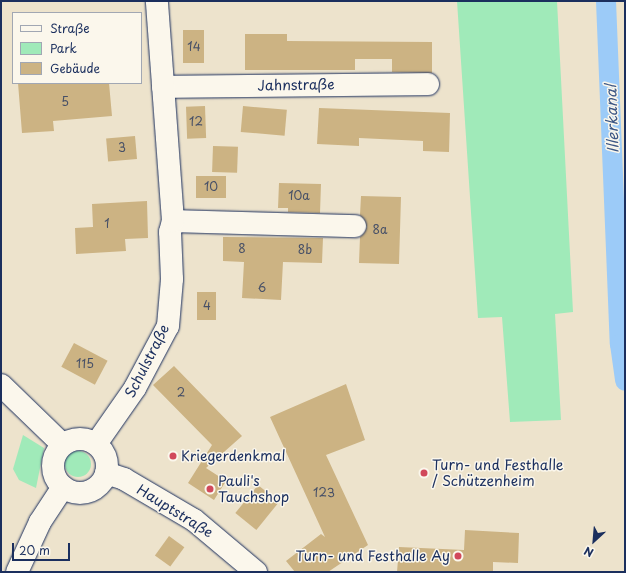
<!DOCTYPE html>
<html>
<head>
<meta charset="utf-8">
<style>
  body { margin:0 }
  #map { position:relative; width:626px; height:573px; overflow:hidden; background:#ede3cc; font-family:"Playpen Sans",sans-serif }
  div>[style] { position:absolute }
  .green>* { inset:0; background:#a0eab9 }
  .round { border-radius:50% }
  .canal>* { height:20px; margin:-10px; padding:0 10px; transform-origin:10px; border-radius:10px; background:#9ccbf8 }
  .building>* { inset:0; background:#ccb383; transform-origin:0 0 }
  .roads { filter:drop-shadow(0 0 1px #1b2f5e) drop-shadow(0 0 1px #1b2f5e) }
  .minor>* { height:22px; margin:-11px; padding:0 11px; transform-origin:11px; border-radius:11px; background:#fbf7ec }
  .tertiary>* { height:22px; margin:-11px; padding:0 11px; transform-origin:11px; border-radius:11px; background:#fbf7ec }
  .secondary>* { height:22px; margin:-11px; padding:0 11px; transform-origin:11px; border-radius:11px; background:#fbf7ec }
  .secondary>.ring { margin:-11px; padding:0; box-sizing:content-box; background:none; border:22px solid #fbf7ec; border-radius:50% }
  .dots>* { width:11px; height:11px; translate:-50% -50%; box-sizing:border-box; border:2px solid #fbf7ec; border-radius:50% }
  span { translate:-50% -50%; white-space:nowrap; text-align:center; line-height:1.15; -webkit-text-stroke:3px #fbf7ec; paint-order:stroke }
  .number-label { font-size:12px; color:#475067 }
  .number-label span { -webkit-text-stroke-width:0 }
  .street-label { font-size:14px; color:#1b2f5e }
  .poi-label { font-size:14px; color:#1b2f5e }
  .left { translate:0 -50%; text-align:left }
  .right { translate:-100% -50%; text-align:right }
  .water-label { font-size:15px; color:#3b5684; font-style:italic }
  .frame { position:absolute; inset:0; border:2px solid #1b2f5e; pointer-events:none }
  .legend { position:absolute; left:12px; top:12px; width:130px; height:72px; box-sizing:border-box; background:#fbf7ec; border:1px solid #a1a7b3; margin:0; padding:5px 7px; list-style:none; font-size:12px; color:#1b2f5e }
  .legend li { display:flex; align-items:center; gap:8px; height:20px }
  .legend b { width:20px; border:1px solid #a1a7b3 }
  .north { position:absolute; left:574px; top:521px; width:40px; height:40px; -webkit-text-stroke:3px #fbf7ec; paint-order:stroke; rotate:206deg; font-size:11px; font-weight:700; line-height:16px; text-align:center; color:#1b2f5e }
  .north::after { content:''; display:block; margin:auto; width:14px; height:18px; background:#1b2f5e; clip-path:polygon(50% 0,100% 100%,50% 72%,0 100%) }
  .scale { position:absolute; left:12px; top:543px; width:58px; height:18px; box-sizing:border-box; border:2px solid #1b2f5e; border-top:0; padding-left:5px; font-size:12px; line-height:14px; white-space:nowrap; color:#1b2f5e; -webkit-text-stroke:3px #fbf7ec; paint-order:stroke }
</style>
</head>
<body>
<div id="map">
  <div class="green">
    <i style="clip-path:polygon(457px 1px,557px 1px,573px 312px,555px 314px,561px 420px,510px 422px,502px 317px,478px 318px)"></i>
    <i style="clip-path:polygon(23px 435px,44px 448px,36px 488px,19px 480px,13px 469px)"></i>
    <i class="round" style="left:65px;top:451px;width:26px;height:26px"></i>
  </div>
  <div class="canal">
    <i style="left:606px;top:1px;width:343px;rotate:87.7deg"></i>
    <i style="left:620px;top:344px;width:37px;rotate:82deg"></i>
  </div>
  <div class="building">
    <i style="left:183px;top:30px;width:21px;height:33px"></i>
    <i style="clip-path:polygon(245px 34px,287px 34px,287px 41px,432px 42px,432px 73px,392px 72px,392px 59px,355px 59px,355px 70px,245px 70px)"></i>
    <i style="clip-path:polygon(18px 83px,109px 83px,112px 116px,53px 121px,54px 131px,22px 133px)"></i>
    <i style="left:205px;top:106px;width:32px;height:19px;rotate:88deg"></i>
    <i style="left:243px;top:106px;width:44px;height:26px;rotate:5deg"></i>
    <i style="clip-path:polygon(319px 108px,450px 113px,449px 152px,423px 151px,423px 141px,359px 138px,359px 146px,317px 144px)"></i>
    <i style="left:135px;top:136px;width:23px;height:29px;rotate:85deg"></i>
    <i style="left:213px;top:146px;width:25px;height:26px;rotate:2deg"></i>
    <i style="left:226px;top:176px;width:22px;height:30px;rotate:90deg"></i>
    <i style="clip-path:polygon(279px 183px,321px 184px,320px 213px,288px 212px,288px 208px,278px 208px)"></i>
    <i style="clip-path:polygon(361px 196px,401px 197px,399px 264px,359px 263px,360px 237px,367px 227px,360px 215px)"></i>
    <i style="clip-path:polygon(147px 201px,148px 238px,125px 239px,126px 251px,76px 254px,75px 228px,93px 227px,92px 204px)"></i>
    <i style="clip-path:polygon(223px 237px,323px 238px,322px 263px,283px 262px,281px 300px,242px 298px,244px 262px,223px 261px)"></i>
    <i style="left:197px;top:292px;width:19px;height:28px"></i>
    <i style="left:74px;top:343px;width:38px;height:27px;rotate:28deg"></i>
    <i style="clip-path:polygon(174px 366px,242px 436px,206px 468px,226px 481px,214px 500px,188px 483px,212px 445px,153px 385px)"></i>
    <i style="clip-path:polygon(346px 384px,365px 440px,326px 455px,368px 545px,328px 572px,295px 572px,286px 561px,321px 534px,325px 537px,270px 417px)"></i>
    <i style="left:258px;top:485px;width:27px;height:36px;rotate:39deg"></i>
    <i style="clip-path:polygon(465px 530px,519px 533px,518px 563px,493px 562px,493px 572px,397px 572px,399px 547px,464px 550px)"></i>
    <i style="left:169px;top:536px;width:19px;height:24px;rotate:36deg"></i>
  </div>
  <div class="roads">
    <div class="minor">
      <i style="left:163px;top:87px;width:265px;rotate:-0.6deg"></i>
      <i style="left:173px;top:221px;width:182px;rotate:1.6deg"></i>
      <i style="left:96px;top:444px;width:68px;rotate:-55.1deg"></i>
      <i style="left:135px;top:388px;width:70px;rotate:-62deg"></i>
      <i style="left:168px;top:326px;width:47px;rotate:-85.1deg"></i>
      <i style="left:172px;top:279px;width:47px;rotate:-92.4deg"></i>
      <i style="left:170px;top:232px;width:11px;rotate:-75deg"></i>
      <i style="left:173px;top:221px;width:221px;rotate:-94.2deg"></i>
    </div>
    <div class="tertiary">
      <i style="left:17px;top:572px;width:55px;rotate:-65.3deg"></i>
      <i style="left:40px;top:522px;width:42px;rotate:-56.7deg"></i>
    </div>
    <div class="secondary">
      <i style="left:1px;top:385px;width:85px;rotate:44deg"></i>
      <i class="ring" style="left:53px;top:439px;width:32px;height:32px"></i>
      <i style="left:106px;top:473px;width:19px;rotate:18deg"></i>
      <i style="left:124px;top:479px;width:81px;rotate:30.4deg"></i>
      <i style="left:194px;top:520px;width:81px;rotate:40deg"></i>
    </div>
  </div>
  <div class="dots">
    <i style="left:173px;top:456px;background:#d1495b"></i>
    <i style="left:424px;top:473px;background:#d1495b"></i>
    <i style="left:210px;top:489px;background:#d1495b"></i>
    <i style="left:458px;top:556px;background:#d1495b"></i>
  </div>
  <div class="number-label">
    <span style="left:194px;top:47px">14</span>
    <span style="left:65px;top:102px">5</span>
    <span style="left:196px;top:122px">12</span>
    <span style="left:122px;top:148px">3</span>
    <span style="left:211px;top:187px">10</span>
    <span style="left:299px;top:196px">10a</span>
    <span style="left:107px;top:224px">1</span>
    <span style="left:380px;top:230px">8a</span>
    <span style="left:242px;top:249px">8</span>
    <span style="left:305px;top:250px">8b</span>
    <span style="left:262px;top:288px">6</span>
    <span style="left:207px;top:306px">4</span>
    <span style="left:85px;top:364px">115</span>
    <span style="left:181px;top:393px">2</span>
    <span style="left:324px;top:493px">123</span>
  </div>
  <div class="street-label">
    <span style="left:296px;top:85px;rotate:-1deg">Jahnstraße</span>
    <span style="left:147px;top:361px;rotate:-63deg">Schulstraße</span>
    <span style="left:175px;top:511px;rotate:32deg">Hauptstraße</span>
  </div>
  <div class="poi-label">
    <span class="left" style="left:181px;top:456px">Kriegerdenkmal</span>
    <span class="left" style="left:432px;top:473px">Turn- und Festhalle<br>/ Schützenheim</span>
    <span class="left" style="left:218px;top:489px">Pauli's<br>Tauchshop</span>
    <span class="right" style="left:450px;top:556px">Turn- und Festhalle Ay</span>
  </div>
  <div class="water-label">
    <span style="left:611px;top:119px;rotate:-92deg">Illerkanal</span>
  </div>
  <div class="frame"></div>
  <ul class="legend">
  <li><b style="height:5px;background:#fbf7ec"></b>Straße</li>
  <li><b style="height:11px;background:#a0eab9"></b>Park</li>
  <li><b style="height:11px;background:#ccb383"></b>Gebäude</li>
  </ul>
  <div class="north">N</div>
  <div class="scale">20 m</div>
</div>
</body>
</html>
